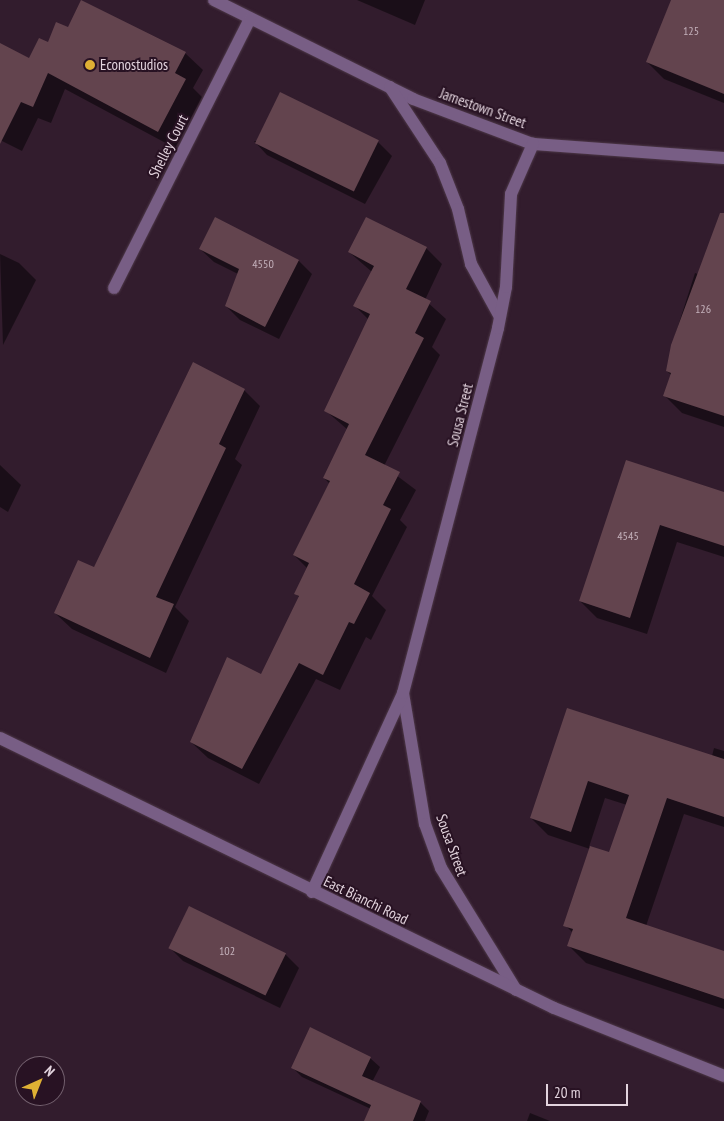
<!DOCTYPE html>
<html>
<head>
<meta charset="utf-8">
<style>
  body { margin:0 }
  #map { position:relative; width:724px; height:1121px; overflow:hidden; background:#321c2d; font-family:"PT Sans Narrow",sans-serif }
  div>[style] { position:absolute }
  .shadow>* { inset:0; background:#0007 }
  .building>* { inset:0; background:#63444e; transform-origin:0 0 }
  .roads { filter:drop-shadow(0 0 1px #4e3949) drop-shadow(0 0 1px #4e3949) }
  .minor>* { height:12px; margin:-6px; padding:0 6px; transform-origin:6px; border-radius:6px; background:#785e85 }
  .dots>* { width:14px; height:14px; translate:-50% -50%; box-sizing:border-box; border:2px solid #281223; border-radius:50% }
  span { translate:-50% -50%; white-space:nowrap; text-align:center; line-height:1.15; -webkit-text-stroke:4px #281223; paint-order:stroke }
  .number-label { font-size:12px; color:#c3b0ba }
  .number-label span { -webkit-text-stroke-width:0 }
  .poi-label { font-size:15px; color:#e3d4de }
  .left { translate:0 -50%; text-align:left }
  .street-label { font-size:15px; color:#e3d4de }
  .north { position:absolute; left:15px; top:1056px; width:50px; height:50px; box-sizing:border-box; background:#281223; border:1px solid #73606e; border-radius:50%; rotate:44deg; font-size:14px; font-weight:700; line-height:20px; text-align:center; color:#e3d4de }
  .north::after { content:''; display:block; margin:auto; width:18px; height:22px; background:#dfb034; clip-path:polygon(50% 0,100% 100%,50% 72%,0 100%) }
  .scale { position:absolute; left:546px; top:1084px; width:82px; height:22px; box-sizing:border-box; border:2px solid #e3d4de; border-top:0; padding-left:6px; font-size:15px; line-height:18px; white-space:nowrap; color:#e3d4de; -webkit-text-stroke:4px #281223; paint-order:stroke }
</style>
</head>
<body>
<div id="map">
  <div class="shadow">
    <i style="clip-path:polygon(357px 0,425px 0,415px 25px)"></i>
    <i style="clip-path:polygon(672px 0,724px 0,724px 103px,664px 79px,647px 62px)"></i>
    <i style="clip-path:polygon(68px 29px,185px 53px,203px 70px,193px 88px,202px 97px,175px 148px,65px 89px,51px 123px,38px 118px,22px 151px,0 140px,0 44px,30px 59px)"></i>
    <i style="clip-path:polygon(254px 141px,378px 142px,392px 156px,365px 204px,267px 155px)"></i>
    <i style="clip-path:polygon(215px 219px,299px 261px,312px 274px,279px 339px,240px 320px,226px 306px,238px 274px,214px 262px,200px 249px)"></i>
    <i style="clip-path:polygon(724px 230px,724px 427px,682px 413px,665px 396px,671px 375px,667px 371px,672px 345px,695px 273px,701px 275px)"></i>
    <i style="clip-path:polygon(426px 248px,442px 264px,425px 300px,446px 319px,432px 347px,440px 355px,384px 466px,416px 490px,400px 520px,407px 527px,372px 596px,386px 610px,371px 640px,366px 637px,340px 690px,316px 679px,259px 784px,208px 758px,191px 742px,261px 676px,300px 598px,295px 593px,307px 568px,294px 555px,330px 484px,324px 478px,348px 430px,326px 411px,369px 320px,354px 305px,372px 272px,349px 252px)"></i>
    <i style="clip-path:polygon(0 254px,19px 263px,36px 280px,3px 345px)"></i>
    <i style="clip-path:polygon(244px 390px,260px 406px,235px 459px,242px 465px,175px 607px,189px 621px,166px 673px,72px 629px,55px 613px)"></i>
    <i style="clip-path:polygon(627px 461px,724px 493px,724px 557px,677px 542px,647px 634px,597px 618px,580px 601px)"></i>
    <i style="clip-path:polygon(0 465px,21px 485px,8px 512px,0 507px)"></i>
    <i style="clip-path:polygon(evenodd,568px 709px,712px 756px,714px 748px,724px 751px,724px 827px,684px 814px,646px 926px,724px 952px,724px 1009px,586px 963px,569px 946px,573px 933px,565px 925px,590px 849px,548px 835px,531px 818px,568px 709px,605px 798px,627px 805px,610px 854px,589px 847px,605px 798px)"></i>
    <i style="clip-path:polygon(170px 948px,285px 954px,299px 968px,280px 1008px,183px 961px)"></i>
    <i style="clip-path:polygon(370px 1058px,380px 1067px,372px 1082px,420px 1102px,429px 1111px,425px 1121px,365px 1121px,371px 1109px,302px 1077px,292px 1067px)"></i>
    <i style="clip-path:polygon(530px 1113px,550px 1121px,527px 1121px)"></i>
  </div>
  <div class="building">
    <i style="clip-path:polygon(81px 0,186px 52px,175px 73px,186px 79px,158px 132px,48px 73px,33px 107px,21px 102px,0 144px,0 43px,29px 58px,39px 38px,48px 42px,56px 22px,68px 27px)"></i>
    <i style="clip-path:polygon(671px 0,724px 0,724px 94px,646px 62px)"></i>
    <i style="left:280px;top:92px;width:110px;height:57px;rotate:26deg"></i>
    <i style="clip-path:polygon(720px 213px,724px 213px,724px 416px,663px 396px,671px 373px,666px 371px,671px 345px)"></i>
    <i style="clip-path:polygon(215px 217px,299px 260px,265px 327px,225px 306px,239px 269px,199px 249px)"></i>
    <i style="clip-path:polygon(366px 217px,427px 247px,406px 289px,431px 301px,415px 333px,424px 338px,365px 455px,400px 472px,383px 505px,391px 509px,354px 584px,370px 593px,354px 624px,349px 622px,323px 675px,299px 663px,242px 769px,190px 742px,227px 657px,261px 674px,299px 596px,294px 594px,309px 563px,293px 555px,330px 481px,323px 478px,349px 424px,324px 411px,370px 314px,353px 306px,374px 266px,348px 252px)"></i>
    <i style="clip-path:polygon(193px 362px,245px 389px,219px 444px,226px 448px,156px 597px,174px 604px,150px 658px,54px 613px,78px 560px,94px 567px)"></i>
    <i style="clip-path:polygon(626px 460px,724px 492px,724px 546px,660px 525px,630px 618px,579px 601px)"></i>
    <i style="clip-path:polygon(567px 708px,724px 759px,724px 817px,667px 798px,626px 918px,724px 951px,724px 999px,567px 946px,573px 929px,563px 926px,590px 846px,609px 852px,629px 795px,588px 781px,571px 832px,530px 818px)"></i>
    <i style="left:189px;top:906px;width:108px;height:47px;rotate:26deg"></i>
    <i style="clip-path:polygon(310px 1027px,371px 1057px,362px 1076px,421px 1101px,413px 1121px,364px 1121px,371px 1105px,291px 1068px)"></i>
  </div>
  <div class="roads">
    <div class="minor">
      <i style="left:214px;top:0;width:222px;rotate:26.4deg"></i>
      <i style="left:413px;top:99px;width:128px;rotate:20.6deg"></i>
      <i style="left:533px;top:144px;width:192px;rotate:4.2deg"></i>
      <i style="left:390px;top:87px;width:91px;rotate:56.7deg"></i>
      <i style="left:440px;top:163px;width:49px;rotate:68.6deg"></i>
      <i style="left:458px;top:209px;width:57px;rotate:76.7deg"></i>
      <i style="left:471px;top:264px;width:60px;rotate:61.3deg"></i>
      <i style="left:114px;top:288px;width:301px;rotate:-63.2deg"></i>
      <i style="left:403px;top:693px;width:133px;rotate:80.5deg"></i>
      <i style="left:425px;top:824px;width:47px;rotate:70deg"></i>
      <i style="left:441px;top:868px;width:143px;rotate:58.4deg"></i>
      <i style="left:0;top:738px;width:616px;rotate:25.98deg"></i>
      <i style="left:554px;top:1008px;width:183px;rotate:21.8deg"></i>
      <i style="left:312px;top:892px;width:219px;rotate:-65.4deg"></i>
      <i style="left:403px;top:693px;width:377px;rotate:-75.4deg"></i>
      <i style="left:498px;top:328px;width:42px;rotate:-79deg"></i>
      <i style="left:506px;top:287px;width:93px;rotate:-86.9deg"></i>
      <i style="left:511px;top:194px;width:55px;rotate:-66.3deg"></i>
    </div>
  </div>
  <div class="dots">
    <i style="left:90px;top:65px;background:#dfb034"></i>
  </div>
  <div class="number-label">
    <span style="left:691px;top:31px">125</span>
    <span style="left:263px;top:264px">4550</span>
    <span style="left:703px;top:309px">126</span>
    <span style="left:628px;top:536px">4545</span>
    <span style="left:227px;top:951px">102</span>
  </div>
  <div class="poi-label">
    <span class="left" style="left:100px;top:65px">Econostudios</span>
  </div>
  <div class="street-label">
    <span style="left:483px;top:108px;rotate:20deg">Jamestown Street</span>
    <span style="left:168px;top:146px;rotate:-63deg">Shelley Court</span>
    <span style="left:460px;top:415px;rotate:-76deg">Sousa Street</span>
    <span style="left:452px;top:845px;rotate:70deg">Sousa Street</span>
    <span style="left:366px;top:900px;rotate:26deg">East Bianchi Road</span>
  </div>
  <div class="north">N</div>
  <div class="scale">20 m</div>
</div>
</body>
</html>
